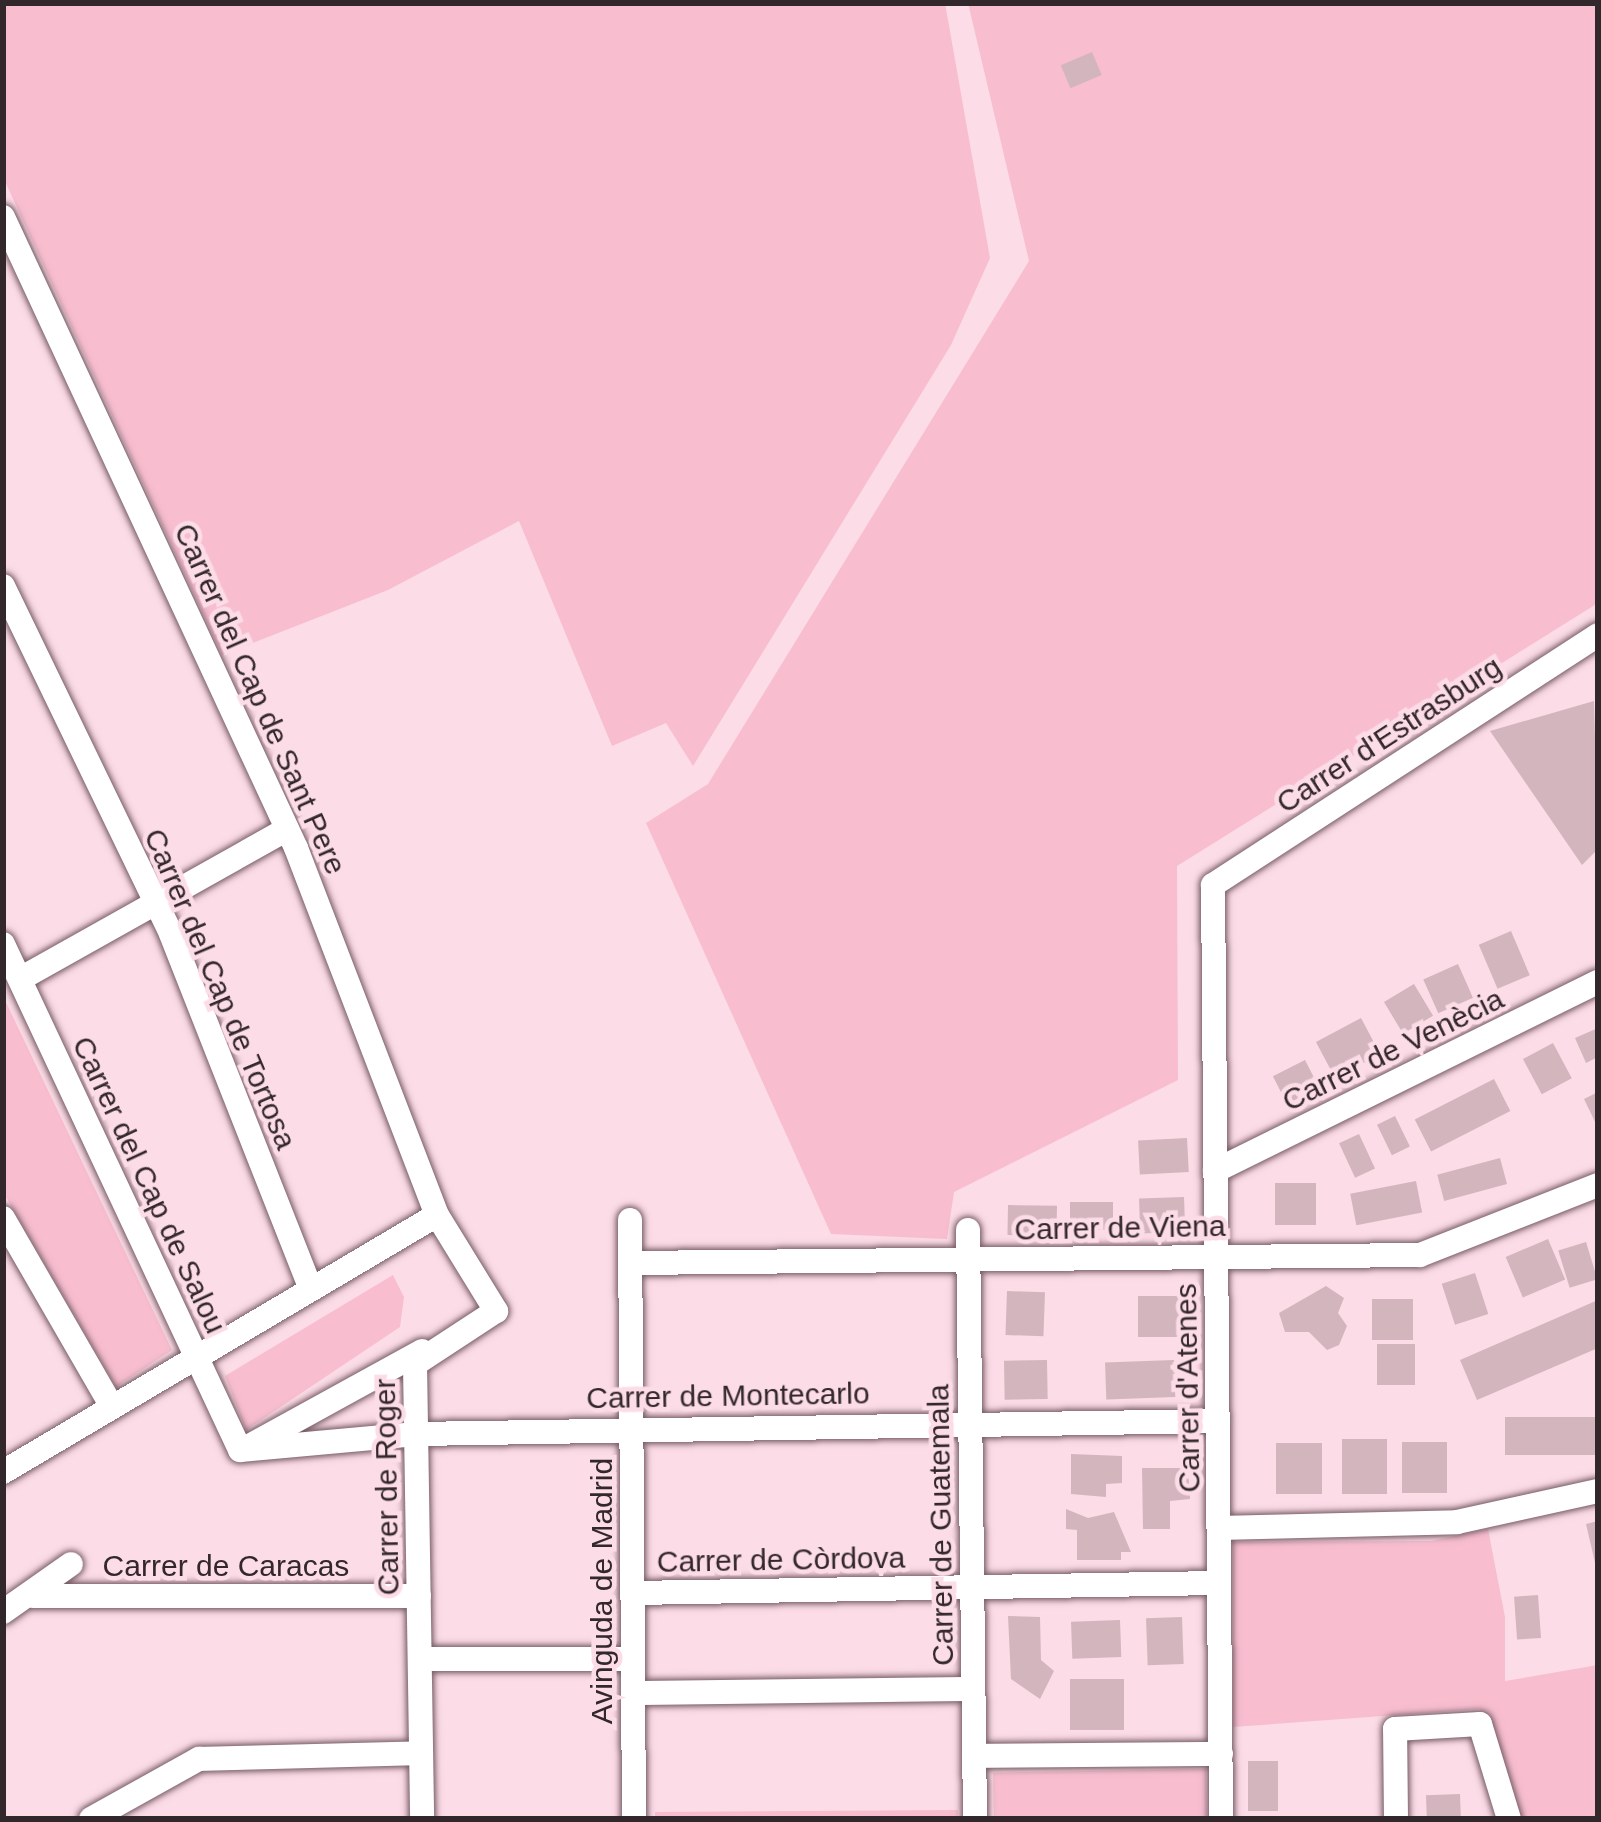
<!DOCTYPE html>
<html>
<head>
<meta charset="utf-8">
<style>
  body { margin:0 }
  #map { position:relative; width:1601px; height:1822px; overflow:hidden; background:#fcdce6; font-family:Arial,sans-serif }
  div>[style] { position:absolute }
  .green>* { inset:0; background:#f8bed0; transform-origin:0 0 }
  .building>* { inset:0; background:#d3b5be; transform-origin:0 0 }
  .roads { filter:drop-shadow(0 0 3px #775c65) drop-shadow(0 0 3px #775c65) }
  .minor>* { height:24px; margin:-12px; padding:0 12px; transform-origin:12px; border-radius:12px; background:#fff }
  span { translate:-50% -50%; white-space:nowrap; text-align:center; line-height:1.15; -webkit-text-stroke:9px #fcdce6; paint-order:stroke }
  .street-label { font-size:30px; color:#32272a }
  .frame { position:absolute; inset:0; border:6px solid #32272a; pointer-events:none }
</style>
</head>
<body>
<div id="map">
  <div class="green">
    <i style="clip-path:polygon(3px 3px,945px 3px,990px 258px,951px 345px,693px 766px,666px 723px,612px 746px,519px 521px,388px 590px,222px 655px,3px 177px)"></i>
    <i style="clip-path:polygon(968px 3px,1598px 3px,1598px 603px,1177px 866px,1178px 1080px,954px 1192px,947px 1239px,831px 1234px,646px 823px,708px 784px,1029px 261px)"></i>
    <i style="clip-path:polygon(3px 996px,172px 1350px,116px 1387px,3px 1192px)"></i>
    <i style="clip-path:polygon(393px 1275px,404px 1297px,400px 1327px,246px 1430px,225px 1376px)"></i>
    <i style="clip-path:polygon(1488px 1529px,1505px 1617px,1505px 1681px,1598px 1665px,1598px 1819px,1519px 1819px,1491px 1723px,1479px 1709px,1233px 1727px,1233px 1542px,1431px 1541px)"></i>
    <i style="left:1206px;top:1769px;width:50px;height:213px;rotate:89deg"></i>
    <i style="clip-path:polygon(958px 1810px,958px 1819px,655px 1819px,655px 1812px)"></i>
  </div>
  <div class="building">
    <i style="left:1092px;top:52px;width:25px;height:34px;rotate:67deg"></i>
    <i style="clip-path:polygon(1594px 701px,1598px 849px,1582px 865px,1490px 731px)"></i>
    <i style="left:1511px;top:931px;width:48px;height:35px;rotate:67deg"></i>
    <i style="left:1458px;top:964px;width:37px;height:38px;rotate:66deg"></i>
    <i style="left:1414px;top:984px;width:37px;height:35px;rotate:59deg"></i>
    <i style="left:1361px;top:1018px;width:41px;height:51px;rotate:62deg"></i>
    <i style="clip-path:polygon(1598px 1028px,1598px 1057px,1586px 1063px,1575px 1038px)"></i>
    <i style="left:1553px;top:1043px;width:40px;height:34px;rotate:62deg"></i>
    <i style="left:1305px;top:1060px;width:31px;height:36px;rotate:63deg"></i>
    <i style="left:1494px;top:1079px;width:36px;height:89px;rotate:63deg"></i>
    <i style="clip-path:polygon(1598px 1092px,1598px 1128px,1584px 1099px)"></i>
    <i style="left:1395px;top:1116px;width:34px;height:20px;rotate:64deg"></i>
    <i style="left:1359px;top:1134px;width:38px;height:22px;rotate:65deg"></i>
    <i style="left:1187px;top:1138px;width:34px;height:49px;rotate:87deg"></i>
    <i style="left:1500px;top:1158px;width:27px;height:65px;rotate:75deg"></i>
    <i style="left:1416px;top:1181px;width:32px;height:67px;rotate:79deg"></i>
    <i style="left:1275px;top:1183px;width:41px;height:42px"></i>
    <i style="left:1184px;top:1197px;width:35px;height:45px;rotate:88deg"></i>
    <i style="left:1070px;top:1202px;width:43px;height:28px"></i>
    <i style="left:1008px;top:1205px;width:49px;height:30px;rotate:1deg"></i>
    <i style="left:1548px;top:1239px;width:44px;height:46px;rotate:67deg"></i>
    <i style="left:1586px;top:1242px;width:39px;height:29px;rotate:73deg"></i>
    <i style="left:1475px;top:1273px;width:43px;height:35px;rotate:72deg"></i>
    <i style="clip-path:polygon(1326px 1286px,1344px 1298px,1338px 1313px,1347px 1326px,1339px 1345px,1327px 1350px,1309px 1332px,1285px 1332px,1279px 1313px)"></i>
    <i style="left:1007px;top:1291px;width:38px;height:44px;rotate:2deg"></i>
    <i style="left:1138px;top:1296px;width:49px;height:41px"></i>
    <i style="left:1372px;top:1299px;width:41px;height:41px"></i>
    <i style="clip-path:polygon(1598px 1300px,1598px 1348px,1477px 1400px,1460px 1360px)"></i>
    <i style="left:1377px;top:1344px;width:38px;height:41px"></i>
    <i style="left:1047px;top:1360px;width:39px;height:43px;rotate:89deg"></i>
    <i style="left:1174px;top:1360px;width:37px;height:69px;rotate:88deg"></i>
    <i style="left:1598px;top:1417px;width:38px;height:93px;rotate:90deg"></i>
    <i style="left:1342px;top:1439px;width:45px;height:55px"></i>
    <i style="left:1447px;top:1442px;width:51px;height:45px;rotate:90deg"></i>
    <i style="left:1276px;top:1443px;width:46px;height:51px"></i>
    <i style="clip-path:polygon(1071px 1454px,1122px 1456px,1122px 1483px,1106px 1484px,1106px 1497px,1071px 1494px)"></i>
    <i style="clip-path:polygon(1142px 1468px,1188px 1468px,1190px 1499px,1170px 1501px,1170px 1529px,1143px 1529px)"></i>
    <i style="clip-path:polygon(1066px 1509px,1088px 1518px,1114px 1512px,1131px 1552px,1121px 1552px,1121px 1560px,1077px 1560px,1077px 1530px,1066px 1529px)"></i>
    <i style="clip-path:polygon(1598px 1521px,1598px 1567px,1596px 1567px,1586px 1524px)"></i>
    <i style="left:1538px;top:1595px;width:43px;height:24px;rotate:86deg"></i>
    <i style="clip-path:polygon(1008px 1616px,1040px 1617px,1041px 1660px,1054px 1671px,1040px 1699px,1011px 1679px)"></i>
    <i style="left:1182px;top:1617px;width:47px;height:36px;rotate:88deg"></i>
    <i style="left:1120px;top:1620px;width:37px;height:49px;rotate:88deg"></i>
    <i style="left:1070px;top:1679px;width:54px;height:51px"></i>
    <i style="left:1248px;top:1761px;width:30px;height:50px"></i>
    <i style="left:1460px;top:1794px;width:25px;height:34px;rotate:88deg"></i>
  </div>
  <div class="roads">
    <div class="minor">
      <i style="left:3px;top:217px;width:696px;rotate:65.09deg"></i>
      <i style="left:296px;top:848px;width:393px;rotate:69deg"></i>
      <i style="left:437px;top:1215px;width:113px;rotate:58.4deg"></i>
      <i style="left:496px;top:1311px;width:97px;rotate:146.8deg"></i>
      <i style="left:415px;top:1364px;width:455px;rotate:89.1deg"></i>
      <i style="left:3px;top:586px;width:386px;rotate:64.2deg"></i>
      <i style="left:171px;top:934px;width:382px;rotate:68.5deg"></i>
      <i style="left:3px;top:944px;width:559px;rotate:64.9deg"></i>
      <i style="left:20px;top:979px;width:306px;rotate:-29.3deg"></i>
      <i style="left:1215px;top:1171px;width:427px;rotate:-26.3deg"></i>
      <i style="left:3px;top:1218px;width:218px;rotate:60deg"></i>
      <i style="left:630px;top:1220px;width:599px;rotate:89.62deg"></i>
      <i style="left:968px;top:1230px;width:589px;rotate:89.32deg"></i>
      <i style="left:630px;top:1263px;width:790px;rotate:-0.58deg"></i>
      <i style="left:1420px;top:1255px;width:191px;rotate:-21.5deg"></i>
      <i style="left:253px;top:1444px;width:193px;rotate:-28.8deg"></i>
      <i style="left:240px;top:1450px;width:177px;rotate:-5.2deg"></i>
      <i style="left:416px;top:1434px;width:802px;rotate:-0.93deg"></i>
      <i style="left:3px;top:1472px;width:504px;rotate:-30.63deg"></i>
      <i style="left:1219px;top:1528px;width:238px;rotate:-1.4deg"></i>
      <i style="left:1457px;top:1522px;width:144px;rotate:-12.4deg"></i>
      <i style="left:633px;top:1593px;width:586px;rotate:-0.98deg"></i>
      <i style="left:33px;top:1596px;width:386px"></i>
      <i style="left:3px;top:1612px;width:83px;rotate:-35.2deg"></i>
      <i style="left:420px;top:1659px;width:213px"></i>
      <i style="left:633px;top:1693px;width:340px;rotate:-0.7deg"></i>
      <i style="left:974px;top:1756px;width:247px;rotate:-0.5deg"></i>
      <i style="left:91px;top:1819px;width:124px;rotate:-29.1deg"></i>
      <i style="left:199px;top:1759px;width:222px;rotate:-1.5deg"></i>
      <i style="left:1221px;top:1819px;width:934px;rotate:-90.49deg"></i>
      <i style="left:1213px;top:885px;width:459px;rotate:-33deg"></i>
      <i style="left:1396px;top:1819px;width:90px;rotate:-90.6deg"></i>
      <i style="left:1395px;top:1729px;width:85px;rotate:-3.4deg"></i>
      <i style="left:1480px;top:1724px;width:99px;rotate:73deg"></i>
    </div>
  </div>
  <div class="street-label">
    <span style="left:260px;top:699px;rotate:66deg">Carrer del Cap de Sant Pere</span>
    <span style="left:1389px;top:735px;rotate:-33deg">Carrer d'Estrasburg</span>
    <span style="left:220px;top:989px;rotate:67deg">Carrer del Cap de Tortosa</span>
    <span style="left:1393px;top:1050px;rotate:-26deg">Carrer de Venècia</span>
    <span style="left:149px;top:1185px;rotate:65deg">Carrer del Cap de Salou</span>
    <span style="left:1120px;top:1228px;rotate:-1deg">Carrer de Viena</span>
    <span style="left:1188px;top:1388px;rotate:-91deg">Carrer d'Atenes</span>
    <span style="left:728px;top:1396px;rotate:-1deg">Carrer de Montecarlo</span>
    <span style="left:387px;top:1487px;rotate:-91deg">Carrer de Roger</span>
    <span style="left:941px;top:1525px;rotate:-91deg">Carrer de Guatemala</span>
    <span style="left:781px;top:1560px;rotate:-1deg">Carrer de Còrdova</span>
    <span style="left:226px;top:1566px">Carrer de Caracas</span>
    <span style="left:602px;top:1591px;rotate:-90deg">Avinguda de Madrid</span>
  </div>
  <div class="frame"></div>
</div>
</body>
</html>
